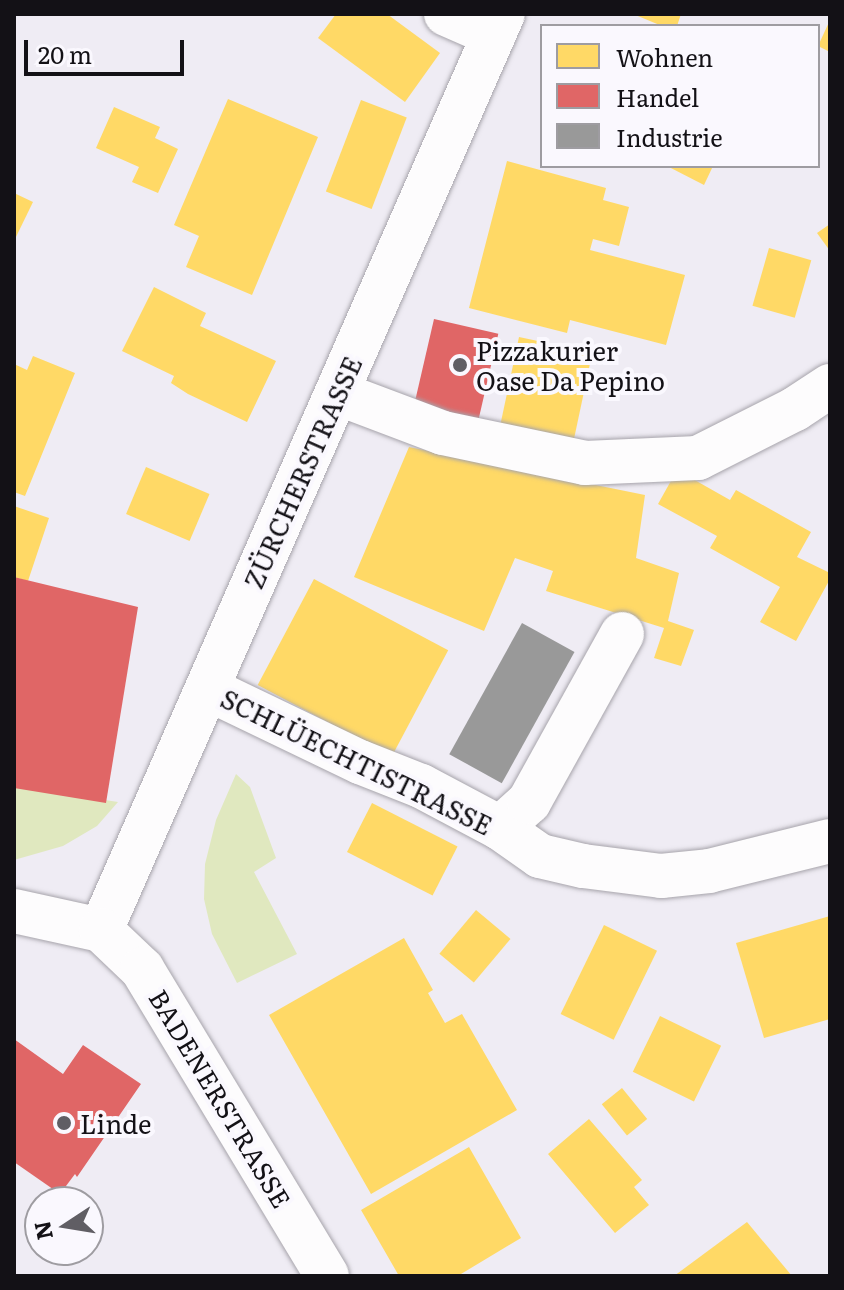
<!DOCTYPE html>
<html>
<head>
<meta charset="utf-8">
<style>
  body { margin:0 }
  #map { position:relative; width:844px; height:1290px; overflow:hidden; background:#efecf4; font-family:Literata,serif }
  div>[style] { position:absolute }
  .green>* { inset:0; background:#e0e8bf }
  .homes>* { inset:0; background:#ffd966; transform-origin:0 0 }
  .shops>* { inset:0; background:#e06666; transform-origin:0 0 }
  .industry>* { inset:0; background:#999; transform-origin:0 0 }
  .roads { filter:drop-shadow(0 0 2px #a7a4ab) drop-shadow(0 0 2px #a7a4ab) }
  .minor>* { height:44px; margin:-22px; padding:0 22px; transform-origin:22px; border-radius:22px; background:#fdfcfd }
  .dots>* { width:22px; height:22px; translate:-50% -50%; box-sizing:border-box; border:4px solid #faf8fe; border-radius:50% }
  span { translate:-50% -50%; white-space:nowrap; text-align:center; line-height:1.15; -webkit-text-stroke:8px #faf8fe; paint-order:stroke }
  .poi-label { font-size:26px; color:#131116 }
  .left { translate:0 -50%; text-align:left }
  .street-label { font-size:26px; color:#131116 }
  .frame { position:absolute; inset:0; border:16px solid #131116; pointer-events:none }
  .legend { position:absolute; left:540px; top:24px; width:280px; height:144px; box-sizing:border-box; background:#faf8fe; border:2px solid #9e9ca1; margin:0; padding:10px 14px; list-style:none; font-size:24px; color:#131116 }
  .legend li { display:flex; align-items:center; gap:16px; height:40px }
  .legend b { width:40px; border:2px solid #9e9ca1 }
  .north { position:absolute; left:24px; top:1186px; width:80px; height:80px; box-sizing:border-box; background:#faf8fe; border:2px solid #9e9ca1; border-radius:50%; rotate:258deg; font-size:22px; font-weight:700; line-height:32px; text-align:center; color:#131116 }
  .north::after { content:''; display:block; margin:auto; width:28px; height:36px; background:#605e64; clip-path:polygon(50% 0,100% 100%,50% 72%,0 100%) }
  .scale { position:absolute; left:24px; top:40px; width:160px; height:36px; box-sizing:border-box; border:4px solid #131116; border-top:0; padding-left:10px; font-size:24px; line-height:28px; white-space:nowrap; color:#131116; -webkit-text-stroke:6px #faf8fe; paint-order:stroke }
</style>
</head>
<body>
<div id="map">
  <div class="green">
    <i style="clip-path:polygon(236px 774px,250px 787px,276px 858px,254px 872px,297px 954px,237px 983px,212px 934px,204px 899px,205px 864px,216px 820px)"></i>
    <i style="clip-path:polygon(14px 786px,118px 802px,97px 826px,63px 846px,14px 860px)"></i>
  </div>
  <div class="homes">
    <i style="clip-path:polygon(336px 14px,387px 14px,440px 53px,405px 102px,318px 38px)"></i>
    <i style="clip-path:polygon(633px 14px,681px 14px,677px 26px,662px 26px)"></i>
    <i style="clip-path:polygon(830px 20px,830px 52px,818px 46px)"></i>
    <i style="clip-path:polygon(228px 99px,318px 137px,252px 295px,186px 267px,199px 236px,174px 225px)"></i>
    <i style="left:361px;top:100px;width:49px;height:98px;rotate:21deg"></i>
    <i style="clip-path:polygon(114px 107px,160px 127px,155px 138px,178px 149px,158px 193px,132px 182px,139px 167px,96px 148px)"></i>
    <i style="clip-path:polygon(507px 161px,606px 188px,603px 200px,629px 207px,619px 246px,593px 239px,590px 250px,685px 275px,666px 345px,570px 320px,567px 333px,469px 308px)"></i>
    <i style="clip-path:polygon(667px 166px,713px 166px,704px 185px)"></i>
    <i style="clip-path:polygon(14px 193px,33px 202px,14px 241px)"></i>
    <i style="clip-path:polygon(830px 224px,830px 251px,817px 233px)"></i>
    <i style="left:769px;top:248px;width:44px;height:60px;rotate:16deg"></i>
    <i style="clip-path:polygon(154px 287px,206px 313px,200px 326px,276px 361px,247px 422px,188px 394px,171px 383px,174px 376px,122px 351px)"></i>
    <i style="left:519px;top:337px;width:75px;height:91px;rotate:12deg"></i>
    <i style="clip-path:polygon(33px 356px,75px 373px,25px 496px,14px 492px,14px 364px,27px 370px)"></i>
    <i style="clip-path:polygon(409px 447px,645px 495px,636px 558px,679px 573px,668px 621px,694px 630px,681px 666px,654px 658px,664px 628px,546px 591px,553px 571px,515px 558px,484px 631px,354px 577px)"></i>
    <i style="left:146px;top:467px;width:69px;height:51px;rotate:23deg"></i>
    <i style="clip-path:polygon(677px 470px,730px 500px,736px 490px,811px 532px,797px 557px,830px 573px,830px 579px,796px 641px,760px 622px,780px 587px,710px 548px,717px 536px,658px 504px)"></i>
    <i style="clip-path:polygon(14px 506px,49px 518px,28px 581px,14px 577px)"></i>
    <i style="left:314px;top:579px;width:152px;height:120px;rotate:28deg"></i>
    <i style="left:372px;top:803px;width:96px;height:55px;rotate:27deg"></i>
    <i style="left:476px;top:910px;width:45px;height:57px;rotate:40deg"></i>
    <i style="clip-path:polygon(830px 916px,830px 1019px,764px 1038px,736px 943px)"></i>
    <i style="left:604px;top:925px;width:59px;height:99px;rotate:26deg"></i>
    <i style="clip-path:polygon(404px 938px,433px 990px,428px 993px,445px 1023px,462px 1014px,517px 1110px,371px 1194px,269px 1015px)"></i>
    <i style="left:660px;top:1016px;width:68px;height:62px;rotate:26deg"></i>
    <i style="left:622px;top:1088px;width:40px;height:26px;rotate:51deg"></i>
    <i style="clip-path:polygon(589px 1119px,642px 1180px,634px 1187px,649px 1205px,615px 1233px,548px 1154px)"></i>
    <i style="clip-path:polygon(469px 1147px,521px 1238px,461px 1274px,462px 1276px,399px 1276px,361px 1210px)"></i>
    <i style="clip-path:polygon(747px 1222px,792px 1276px,674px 1276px)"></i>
  </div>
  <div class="shops">
    <i style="left:434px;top:319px;width:66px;height:91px;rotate:13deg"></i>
    <i style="clip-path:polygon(14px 577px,138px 607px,106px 803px,14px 788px)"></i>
    <i style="clip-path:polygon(14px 1039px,63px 1074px,83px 1045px,141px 1084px,77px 1177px,75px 1174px,60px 1194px,14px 1162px)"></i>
  </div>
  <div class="industry">
    <i style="left:522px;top:623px;width:60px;height:150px;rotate:29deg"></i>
  </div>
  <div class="roads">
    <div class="minor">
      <i style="left:446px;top:14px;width:52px;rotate:23.6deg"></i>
      <i style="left:337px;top:393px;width:113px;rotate:20.7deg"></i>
      <i style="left:443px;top:433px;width:145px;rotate:11.9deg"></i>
      <i style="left:585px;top:463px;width:113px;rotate:-2.5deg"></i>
      <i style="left:698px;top:458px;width:109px;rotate:-26.8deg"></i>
      <i style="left:795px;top:409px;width:42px;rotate:-33.3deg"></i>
      <i style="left:208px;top:689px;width:169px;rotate:25.7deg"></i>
      <i style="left:360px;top:762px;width:66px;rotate:21.5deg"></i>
      <i style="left:421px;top:786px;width:89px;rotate:28deg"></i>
      <i style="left:500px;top:828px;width:49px;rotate:35deg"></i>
      <i style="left:540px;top:856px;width:44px;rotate:13.1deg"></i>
      <i style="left:583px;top:866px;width:79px;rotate:7.3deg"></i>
      <i style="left:661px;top:876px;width:48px;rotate:-5.9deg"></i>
      <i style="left:709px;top:871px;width:125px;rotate:-13.9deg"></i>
      <i style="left:500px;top:828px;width:39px;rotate:-42deg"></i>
      <i style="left:529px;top:802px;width:192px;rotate:-61deg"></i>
      <i style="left:14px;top:911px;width:89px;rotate:12.3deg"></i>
      <i style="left:101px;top:930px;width:1000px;rotate:-66.31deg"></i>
      <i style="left:101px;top:930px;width:57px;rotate:43.6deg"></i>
      <i style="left:142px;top:969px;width:358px;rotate:58.9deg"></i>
    </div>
  </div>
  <div class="dots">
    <i style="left:460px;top:365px;background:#605e64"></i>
    <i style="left:64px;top:1123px;background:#605e64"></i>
  </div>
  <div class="poi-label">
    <span class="left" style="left:476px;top:365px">Pizzakurier<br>Oase Da Pepino</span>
    <span class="left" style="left:80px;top:1123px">Linde</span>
  </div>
  <div class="street-label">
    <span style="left:302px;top:472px;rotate:-66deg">ZÜRCHERSTRASSE</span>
    <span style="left:357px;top:761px;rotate:26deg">SCHLÜECHTISTRASSE</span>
    <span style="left:221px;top:1098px;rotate:59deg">BADENERSTRASSE</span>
  </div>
  <div class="frame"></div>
  <ul class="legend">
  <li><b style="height:22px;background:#ffd966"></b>Wohnen</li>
  <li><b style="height:22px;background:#e06666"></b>Handel</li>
  <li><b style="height:22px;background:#999"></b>Industrie</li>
  </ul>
  <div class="north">N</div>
  <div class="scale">20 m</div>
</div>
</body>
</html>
